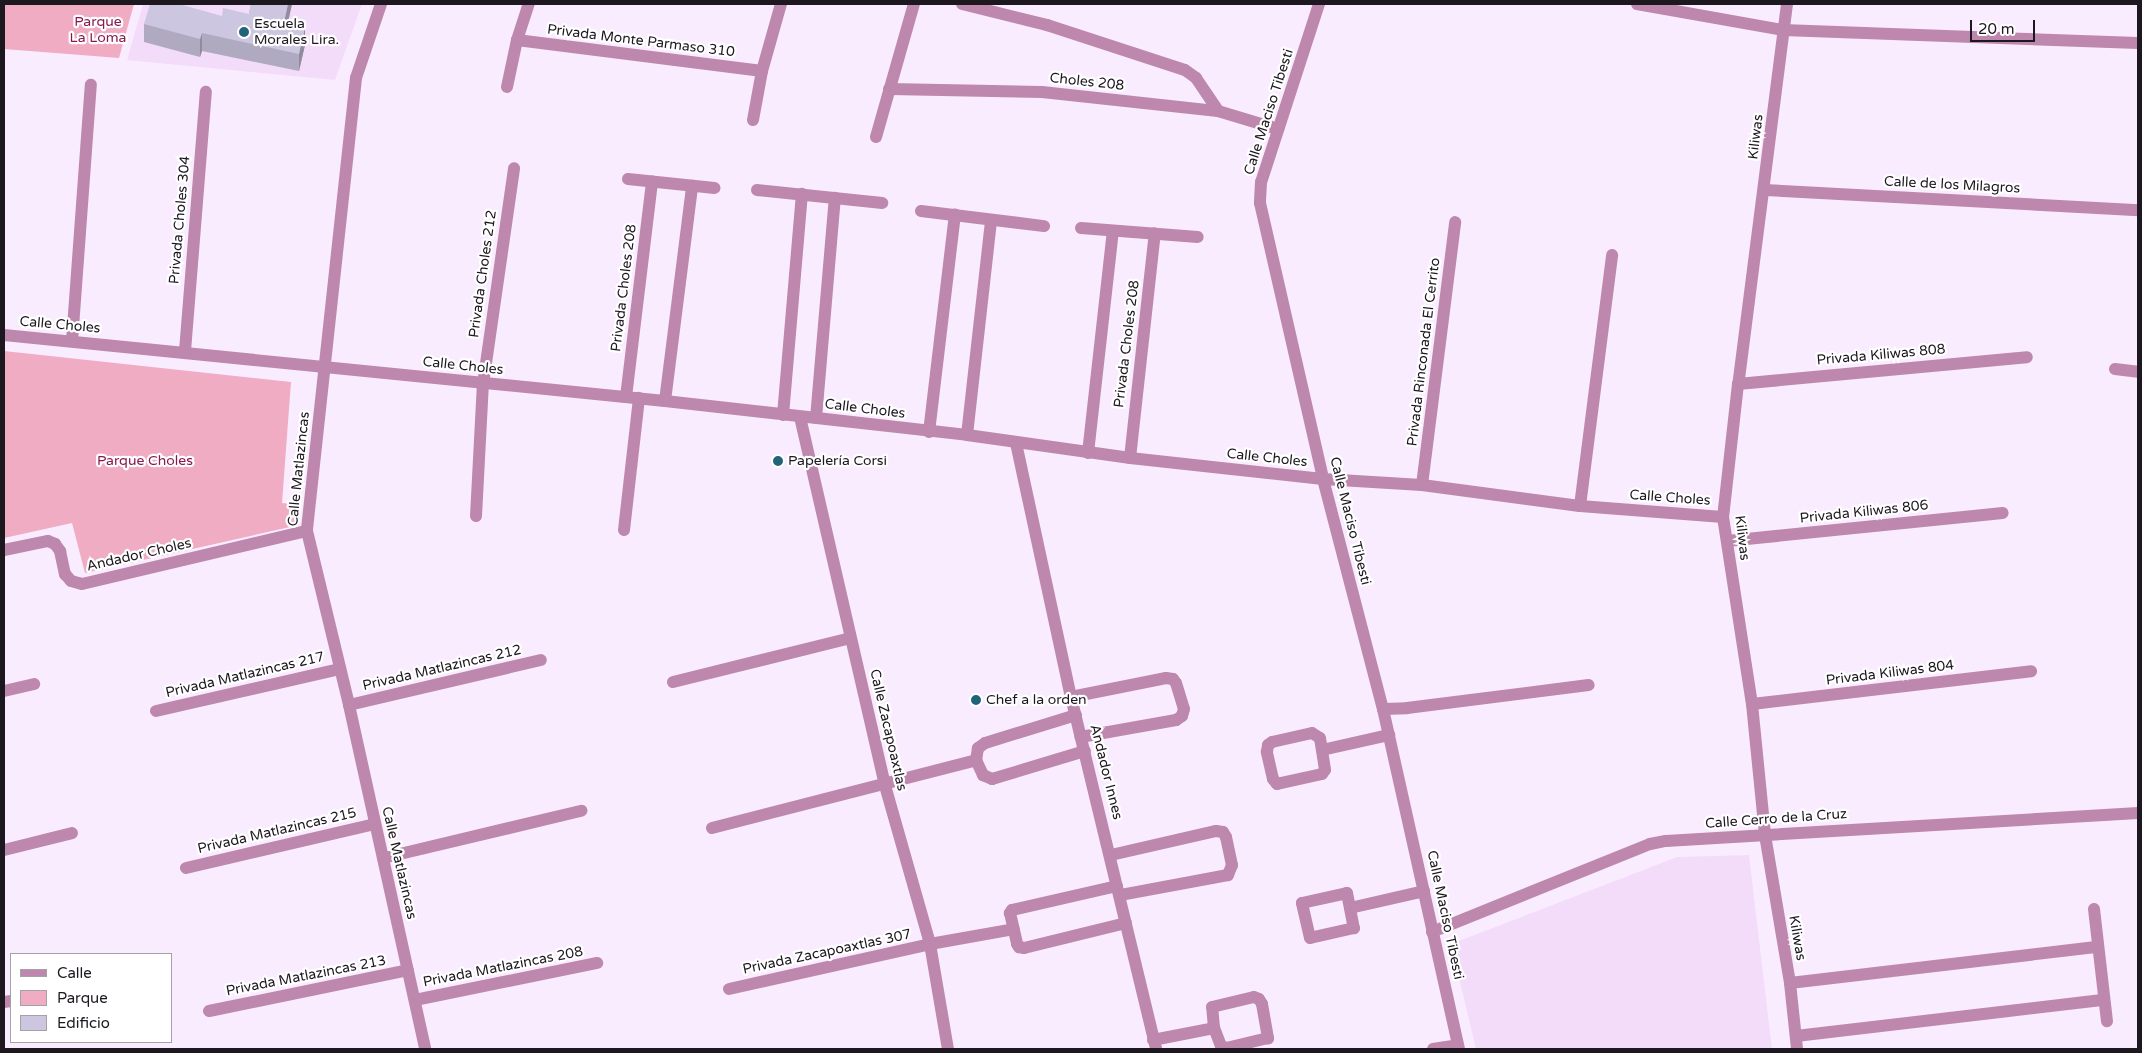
<!DOCTYPE html>
<html>
<head>
<meta charset="utf-8">
<style>
  body { margin:0 }
  #map { position:relative; width:2142px; height:1053px; overflow:hidden; background:#faecff; font-family:"Varela Round",sans-serif }
  div>[style] { position:absolute }
  .built>* { inset:0; background:#f3dcfa }
  .green>* { inset:0; background:#efacc3 }
  .minor>* { height:12px; margin:-6px; padding:0 6px; transform-origin:6px; border-radius:6px; background:#be88ae }
  .wall>* { inset:0; background:#b0aac1 }
  .shaded-wall>* { inset:0; background:#908b9d }
  .building>* { inset:0; background:#cdc6e0 }
  .dots>* { width:14px; height:14px; translate:-50% -50%; box-sizing:border-box; border:2px solid #fff; border-radius:50% }
  span { translate:-50% -50%; white-space:nowrap; text-align:center; line-height:1.15; -webkit-text-stroke:4.5px #fff; paint-order:stroke }
  .park-label { font-size:14px; color:#89184f }
  .poi-label { font-size:14px; color:#1d171f }
  .left { translate:0 -50%; text-align:left }
  .street-label { font-size:14px; color:#1d171f }
  .frame { position:absolute; inset:0; border:5px solid #1d171f; pointer-events:none }
  .legend { position:absolute; left:10px; top:953px; width:162px; height:90px; box-sizing:border-box; background:#fff; border:1px solid #a5a2a5; margin:0; padding:6px 9px; list-style:none; font-size:15px; color:#1d171f }
  .legend li { display:flex; align-items:center; gap:10px; height:25px }
  .legend b { width:25px; border:1px solid #a5a2a5 }
  .scale { position:absolute; left:1970px; top:20px; width:65px; height:22px; box-sizing:border-box; border:2px solid #1d171f; border-top:0; padding-left:6px; font-size:15px; line-height:18px; white-space:nowrap; color:#1d171f; -webkit-text-stroke:4px #fff; paint-order:stroke }
</style>
</head>
<body>
<div id="map">
  <div class="built">
    <i style="clip-path:polygon(143px 4px,362px 4px,335px 80px,127px 60px)"></i>
    <i style="clip-path:polygon(1749px 855px,1772px 1049px,1476px 1049px,1451px 944px,1677px 857px)"></i>
  </div>
  <div class="green">
    <i style="clip-path:polygon(4px 4px,134px 4px,119px 58px,4px 49px)"></i>
    <i style="clip-path:polygon(4px 351px,291px 382px,282px 503px,294px 504px,299px 525px,85px 573px,72px 523px,4px 538px)"></i>
  </div>
  <div class="minor">
    <i style="left:381px;top:4px;width:78px;rotate:108.7deg"></i>
    <i style="left:356px;top:78px;width:456px;rotate:96.2deg"></i>
    <i style="left:307px;top:531px;width:179px;rotate:76.4deg"></i>
    <i style="left:349px;top:705px;width:352px;rotate:77.5deg"></i>
    <i style="left:962px;top:4px;width:88px;rotate:13.9deg"></i>
    <i style="left:1047px;top:25px;width:145px;rotate:18.1deg"></i>
    <i style="left:1185px;top:70px;width:14px;rotate:36deg"></i>
    <i style="left:1196px;top:78px;width:40px;rotate:56deg"></i>
    <i style="left:1319px;top:4px;width:187px;rotate:108deg"></i>
    <i style="left:1261px;top:182px;width:21px;rotate:93deg"></i>
    <i style="left:1260px;top:203px;width:283px;rotate:77.1deg"></i>
    <i style="left:1323px;top:479px;width:238px;rotate:75.4deg"></i>
    <i style="left:1383px;top:709px;width:348px;rotate:77.4deg"></i>
    <i style="left:1637px;top:4px;width:148px;rotate:10.1deg"></i>
    <i style="left:1783px;top:30px;width:355px;rotate:2.1deg"></i>
    <i style="left:1787px;top:4px;width:383px;rotate:97.3deg"></i>
    <i style="left:1738px;top:384px;width:134px;rotate:96.4deg"></i>
    <i style="left:1723px;top:517px;width:189px;rotate:81.2deg"></i>
    <i style="left:1752px;top:704px;width:132px;rotate:84.3deg"></i>
    <i style="left:1765px;top:835px;width:150px;rotate:80.4deg"></i>
    <i style="left:1790px;top:983px;width:66px;rotate:83.9deg"></i>
    <i style="left:517px;top:40px;width:247px;rotate:7.2deg"></i>
    <i style="left:507px;top:87px;width:48px;rotate:-78deg"></i>
    <i style="left:517px;top:40px;width:38px;rotate:-72deg"></i>
    <i style="left:889px;top:89px;width:153px;rotate:1.1deg"></i>
    <i style="left:1042px;top:92px;width:177px;rotate:6.2deg"></i>
    <i style="left:1218px;top:111px;width:63px;rotate:16.7deg"></i>
    <i style="left:753px;top:120px;width:50px;rotate:-79.6deg"></i>
    <i style="left:762px;top:71px;width:70px;rotate:-74.2deg"></i>
    <i style="left:876px;top:137px;width:138px;rotate:-74.1deg"></i>
    <i style="left:628px;top:179px;width:87px;rotate:5.9deg"></i>
    <i style="left:757px;top:190px;width:126px;rotate:5.9deg"></i>
    <i style="left:1765px;top:190px;width:374px;rotate:3.1deg"></i>
    <i style="left:921px;top:211px;width:124px;rotate:7deg"></i>
    <i style="left:1081px;top:228px;width:117px;rotate:4.4deg"></i>
    <i style="left:4px;top:335px;width:664px;rotate:5.7deg"></i>
    <i style="left:665px;top:401px;width:304px;rotate:6.4deg"></i>
    <i style="left:967px;top:435px;width:165px;rotate:8deg"></i>
    <i style="left:1130px;top:458px;width:194px;rotate:6.2deg"></i>
    <i style="left:1323px;top:479px;width:99px;rotate:3.5deg"></i>
    <i style="left:1422px;top:485px;width:159px;rotate:7.6deg"></i>
    <i style="left:1580px;top:506px;width:143px;rotate:4.4deg"></i>
    <i style="left:72px;top:341px;width:257px;rotate:-85.8deg"></i>
    <i style="left:185px;top:351px;width:260px;rotate:-85.4deg"></i>
    <i style="left:2115px;top:369px;width:23px;rotate:7deg"></i>
    <i style="left:1738px;top:384px;width:290px;rotate:-5.3deg"></i>
    <i style="left:626px;top:397px;width:217px;rotate:-83.1deg"></i>
    <i style="left:665px;top:401px;width:217px;rotate:-82.8deg"></i>
    <i style="left:783px;top:415px;width:222px;rotate:-85.1deg"></i>
    <i style="left:800px;top:417px;width:375px;rotate:77deg"></i>
    <i style="left:884px;top:782px;width:168px;rotate:74.1deg"></i>
    <i style="left:930px;top:944px;width:107px;rotate:80.3deg"></i>
    <i style="left:816px;top:418px;width:221px;rotate:-85.1deg"></i>
    <i style="left:929px;top:432px;width:219px;rotate:-83.2deg"></i>
    <i style="left:967px;top:435px;width:216px;rotate:-83.6deg"></i>
    <i style="left:1016px;top:443px;width:260px;rotate:77.8deg"></i>
    <i style="left:1071px;top:697px;width:362px;rotate:76.4deg"></i>
    <i style="left:1088px;top:453px;width:223px;rotate:-83.6deg"></i>
    <i style="left:1130px;top:458px;width:226px;rotate:-83.7deg"></i>
    <i style="left:1422px;top:485px;width:265px;rotate:-82.8deg"></i>
    <i style="left:1580px;top:506px;width:253px;rotate:-82.7deg"></i>
    <i style="left:476px;top:516px;width:132px;rotate:-87deg"></i>
    <i style="left:483px;top:384px;width:218px;rotate:-81.8deg"></i>
    <i style="left:624px;top:530px;width:133px;rotate:-83.5deg"></i>
    <i style="left:1727px;top:541px;width:277px;rotate:-5.8deg"></i>
    <i style="left:4px;top:550px;width:45px;rotate:-11.6deg"></i>
    <i style="left:48px;top:541px;width:8px;rotate:23deg"></i>
    <i style="left:55px;top:544px;width:9px;rotate:54deg"></i>
    <i style="left:60px;top:551px;width:24px;rotate:78deg"></i>
    <i style="left:65px;top:574px;width:9px;rotate:49deg"></i>
    <i style="left:71px;top:581px;width:11px;rotate:15deg"></i>
    <i style="left:82px;top:584px;width:231px;rotate:-13.3deg"></i>
    <i style="left:673px;top:682px;width:183px;rotate:-13.9deg"></i>
    <i style="left:4px;top:691px;width:31px;rotate:-13deg"></i>
    <i style="left:1071px;top:697px;width:97px;rotate:-11.3deg"></i>
    <i style="left:1166px;top:678px;width:7px;rotate:8deg"></i>
    <i style="left:1173px;top:679px;width:5px;rotate:53deg"></i>
    <i style="left:1176px;top:683px;width:27px;rotate:73deg"></i>
    <i style="left:1184px;top:709px;width:7px;rotate:106deg"></i>
    <i style="left:1182px;top:716px;width:7px;rotate:146deg"></i>
    <i style="left:1176px;top:720px;width:97px;rotate:169.9deg"></i>
    <i style="left:1752px;top:704px;width:281px;rotate:-6.7deg"></i>
    <i style="left:349px;top:705px;width:197px;rotate:-13.2deg"></i>
    <i style="left:1383px;top:709px;width:24px;rotate:-2deg"></i>
    <i style="left:1407px;top:708px;width:183px;rotate:-7.2deg"></i>
    <i style="left:156px;top:711px;width:189px;rotate:-12.9deg"></i>
    <i style="left:1076px;top:715px;width:95px;rotate:162.9deg"></i>
    <i style="left:985px;top:743px;width:9px;rotate:144deg"></i>
    <i style="left:978px;top:748px;width:12px;rotate:99deg"></i>
    <i style="left:976px;top:760px;width:17px;rotate:65deg"></i>
    <i style="left:983px;top:775px;width:10px;rotate:24deg"></i>
    <i style="left:992px;top:779px;width:97px;rotate:-16.8deg"></i>
    <i style="left:1312px;top:733px;width:9px;rotate:32deg"></i>
    <i style="left:1320px;top:738px;width:32px;rotate:81deg"></i>
    <i style="left:1325px;top:770px;width:5px;rotate:127deg"></i>
    <i style="left:1322px;top:774px;width:46px;rotate:167.5deg"></i>
    <i style="left:1277px;top:784px;width:6px;rotate:-129deg"></i>
    <i style="left:1273px;top:779px;width:28px;rotate:-103deg"></i>
    <i style="left:1267px;top:752px;width:7px;rotate:-82deg"></i>
    <i style="left:1268px;top:745px;width:5px;rotate:-37deg"></i>
    <i style="left:1272px;top:742px;width:41px;rotate:-12.7deg"></i>
    <i style="left:1322px;top:750px;width:69px;rotate:-12.6deg"></i>
    <i style="left:712px;top:828px;width:273px;rotate:-14.4deg"></i>
    <i style="left:4px;top:850px;width:70px;rotate:-14deg"></i>
    <i style="left:1111px;top:855px;width:108px;rotate:-12.9deg"></i>
    <i style="left:1216px;top:831px;width:7px;rotate:8deg"></i>
    <i style="left:1223px;top:832px;width:6px;rotate:59deg"></i>
    <i style="left:1226px;top:837px;width:29px;rotate:78deg"></i>
    <i style="left:1232px;top:865px;width:11px;rotate:112deg"></i>
    <i style="left:1228px;top:875px;width:110px;rotate:169.5deg"></i>
    <i style="left:383px;top:858px;width:204px;rotate:-13.4deg"></i>
    <i style="left:186px;top:868px;width:194px;rotate:-13.1deg"></i>
    <i style="left:1117px;top:886px;width:108px;rotate:167.1deg"></i>
    <i style="left:1012px;top:910px;width:4px;rotate:124deg"></i>
    <i style="left:1010px;top:913px;width:32px;rotate:77deg"></i>
    <i style="left:1017px;top:944px;width:4px;rotate:56deg"></i>
    <i style="left:1019px;top:947px;width:5px;rotate:11deg"></i>
    <i style="left:1024px;top:948px;width:105px;rotate:-13.8deg"></i>
    <i style="left:1347px;top:893px;width:36px;rotate:79deg"></i>
    <i style="left:1354px;top:928px;width:45px;rotate:167.2deg"></i>
    <i style="left:1310px;top:938px;width:36px;rotate:-103deg"></i>
    <i style="left:1302px;top:903px;width:46px;rotate:-12.5deg"></i>
    <i style="left:1350px;top:908px;width:76px;rotate:-12.9deg"></i>
    <i style="left:2094px;top:909px;width:113px;rotate:83.4deg"></i>
    <i style="left:1432px;top:932px;width:235px;rotate:-22deg"></i>
    <i style="left:1650px;top:844px;width:16px;rotate:-11deg"></i>
    <i style="left:1666px;top:841px;width:473px;rotate:-3.4deg"></i>
    <i style="left:1790px;top:983px;width:310px;rotate:-6.7deg"></i>
    <i style="left:729px;top:989px;width:206px;rotate:-12.6deg"></i>
    <i style="left:930px;top:944px;width:85px;rotate:-10.1deg"></i>
    <i style="left:1254px;top:997px;width:5px;rotate:22deg"></i>
    <i style="left:1259px;top:999px;width:6px;rotate:59deg"></i>
    <i style="left:1262px;top:1004px;width:35px;rotate:80deg"></i>
    <i style="left:1268px;top:1038px;width:43px;rotate:166.6deg"></i>
    <i style="left:1226px;top:1048px;width:5px;rotate:-158deg"></i>
    <i style="left:1221px;top:1046px;width:19px;rotate:-111deg"></i>
    <i style="left:1214px;top:1028px;width:21px;rotate:-95deg"></i>
    <i style="left:1212px;top:1007px;width:43px;rotate:-13.4deg"></i>
    <i style="left:415px;top:1000px;width:186px;rotate:-11.5deg"></i>
    <i style="left:4px;top:1002px;width:7px;rotate:-8deg"></i>
    <i style="left:209px;top:1011px;width:203px;rotate:-11.6deg"></i>
    <i style="left:1796px;top:1036px;width:310px;rotate:-6.7deg"></i>
    <i style="left:1153px;top:1040px;width:62px;rotate:-11.1deg"></i>
    <i style="left:1433px;top:1049px;width:25px;rotate:-9deg"></i>
  </div>
  <div class="wall">
    <i style="clip-path:polygon(251px 4px,292px 4px,287px 24px,305px 45px,299px 71px,202px 51px,200px 57px,144px 42px,144px 24px,222px 16px,249px 14px)"></i>
  </div>
  <div class="shaded-wall">
    <i style="clip-path:polygon(288px 4px,292px 4px,284px 41px,284px 23px)"></i>
    <i style="clip-path:polygon(305px 27px,305px 45px,299px 71px,299px 54px)"></i>
    <i style="clip-path:polygon(202px 33px,202px 51px,200px 57px,200px 39px)"></i>
  </div>
  <div class="building">
    <i style="clip-path:polygon(150px 4px,179px 4px,222px 16px,223px 8px,249px 14px,251px 4px,288px 4px,284px 23px,305px 27px,299px 54px,202px 33px,200px 39px,144px 24px)"></i>
  </div>
  <div class="dots">
    <i style="left:244px;top:32px;background:#226477"></i>
    <i style="left:778px;top:461px;background:#226477"></i>
    <i style="left:976px;top:700px;background:#226477"></i>
  </div>
  <div class="park-label">
    <span style="left:98px;top:30px">Parque<br>La Loma</span>
    <span style="left:145px;top:461px">Parque Choles</span>
  </div>
  <div class="poi-label">
    <span class="left" style="left:254px;top:32px">Escuela<br>Morales Lira.</span>
    <span class="left" style="left:788px;top:461px">Papelería Corsi</span>
    <span class="left" style="left:986px;top:700px">Chef a la orden</span>
  </div>
  <div class="street-label">
    <span style="left:641px;top:41px;rotate:7deg">Privada Monte Parmaso 310</span>
    <span style="left:1087px;top:82px;rotate:6deg">Choles 208</span>
    <span style="left:1269px;top:112px;rotate:-72deg">Calle Maciso Tibesti</span>
    <span style="left:1756px;top:137px;rotate:-83deg">Kiliwas</span>
    <span style="left:1952px;top:185px;rotate:3deg">Calle de los Milagros</span>
    <span style="left:180px;top:220px;rotate:-85deg">Privada Choles 304</span>
    <span style="left:483px;top:274px;rotate:-82deg">Privada Choles 212</span>
    <span style="left:624px;top:288px;rotate:-83deg">Privada Choles 208</span>
    <span style="left:60px;top:325px;rotate:5deg">Calle Choles</span>
    <span style="left:1127px;top:344px;rotate:-83deg">Privada Choles 208</span>
    <span style="left:1424px;top:352px;rotate:-83deg">Privada Rinconada El Cerrito</span>
    <span style="left:1881px;top:355px;rotate:-5deg">Privada Kiliwas 808</span>
    <span style="left:463px;top:366px;rotate:6deg">Calle Choles</span>
    <span style="left:865px;top:409px;rotate:7deg">Calle Choles</span>
    <span style="left:1267px;top:458px;rotate:6deg">Calle Choles</span>
    <span style="left:299px;top:469px;rotate:-84deg">Calle Matlazincas</span>
    <span style="left:1670px;top:498px;rotate:4deg">Calle Choles</span>
    <span style="left:1864px;top:512px;rotate:-6deg">Privada Kiliwas 806</span>
    <span style="left:1350px;top:521px;rotate:76deg">Calle Maciso Tibesti</span>
    <span style="left:1742px;top:538px;rotate:83deg">Kiliwas</span>
    <span style="left:139px;top:555px;rotate:-13deg">Andador Choles</span>
    <span style="left:442px;top:668px;rotate:-13deg">Privada Matlazincas 212</span>
    <span style="left:1890px;top:673px;rotate:-7deg">Privada Kiliwas 804</span>
    <span style="left:245px;top:675px;rotate:-13deg">Privada Matlazincas 217</span>
    <span style="left:888px;top:730px;rotate:77deg">Calle Zacapoaxtlas</span>
    <span style="left:1106px;top:772px;rotate:76deg">Andador Innes</span>
    <span style="left:1776px;top:819px;rotate:-4deg">Calle Cerro de la Cruz</span>
    <span style="left:277px;top:831px;rotate:-13deg">Privada Matlazincas 215</span>
    <span style="left:399px;top:863px;rotate:77deg">Calle Matlazincas</span>
    <span style="left:1445px;top:915px;rotate:78deg">Calle Maciso Tibesti</span>
    <span style="left:1797px;top:938px;rotate:80deg">Kiliwas</span>
    <span style="left:827px;top:952px;rotate:-12deg">Privada Zacapoaxtlas 307</span>
    <span style="left:503px;top:967px;rotate:-11deg">Privada Matlazincas 208</span>
    <span style="left:306px;top:976px;rotate:-11deg">Privada Matlazincas 213</span>
  </div>
  <div class="frame"></div>
  <ul class="legend">
  <li><b style="height:6px;background:#be88ae"></b>Calle</li>
  <li><b style="height:14px;background:#efacc3"></b>Parque</li>
  <li><b style="height:14px;background:#cdc6e0"></b>Edificio</li>
  </ul>
  <div class="scale">20 m</div>
</div>
</body>
</html>
